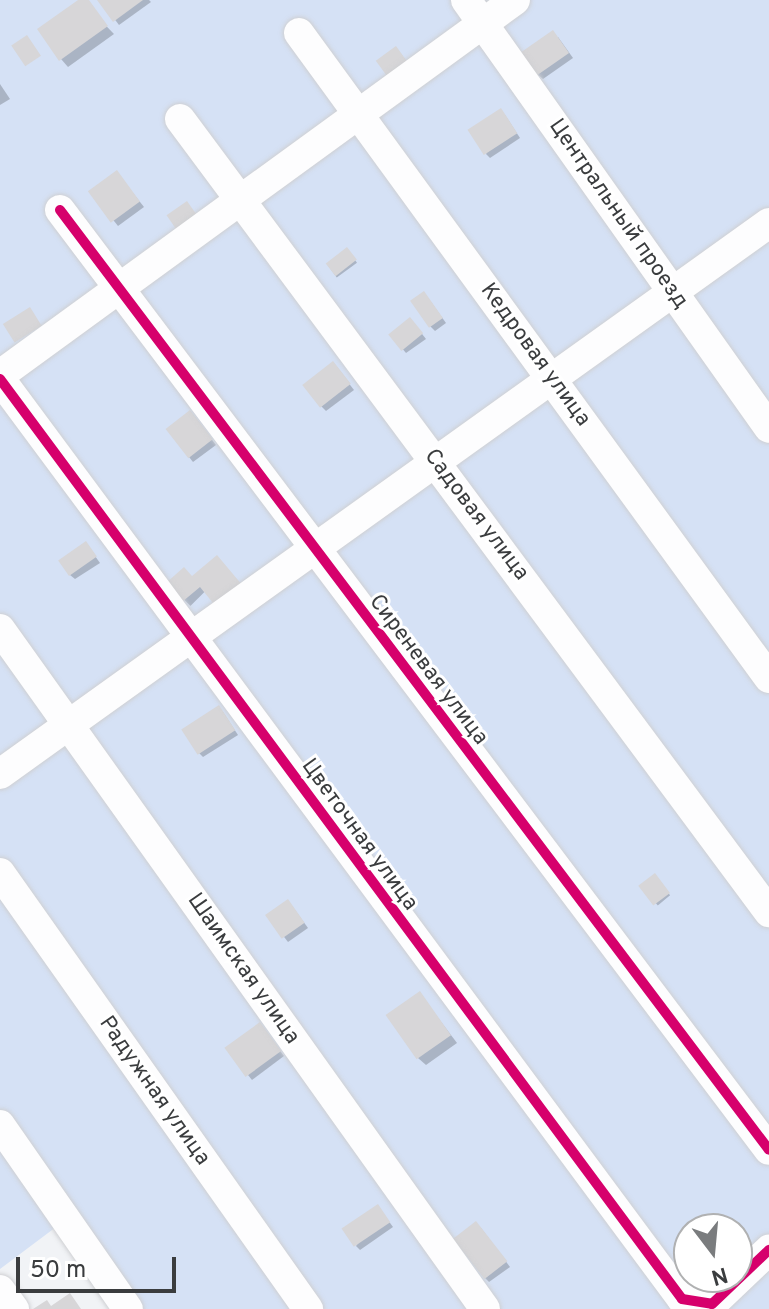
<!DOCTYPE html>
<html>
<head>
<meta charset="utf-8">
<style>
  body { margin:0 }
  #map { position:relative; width:769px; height:1309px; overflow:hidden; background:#f1f3f6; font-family:Overpass,sans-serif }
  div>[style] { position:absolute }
  .green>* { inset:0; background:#d5e1f5 }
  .shadow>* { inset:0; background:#0003; transform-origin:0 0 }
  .building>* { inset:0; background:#d7d6d8; transform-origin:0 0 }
  .roads { filter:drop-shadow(0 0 2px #cfd0d3) drop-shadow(0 0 2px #cfd0d3) }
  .minor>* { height:30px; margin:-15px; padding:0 15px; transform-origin:15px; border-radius:15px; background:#fdfdfe }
  .cycleway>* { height:10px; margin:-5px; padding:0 5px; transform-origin:5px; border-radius:5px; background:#d6006c }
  span { translate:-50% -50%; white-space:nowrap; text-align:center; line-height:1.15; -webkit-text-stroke:6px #fff; paint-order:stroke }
  .street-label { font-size:22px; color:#3a3c3e }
  .north { position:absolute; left:673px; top:1213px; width:80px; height:80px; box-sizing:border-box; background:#fff; border:2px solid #b0b1b2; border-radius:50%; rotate:164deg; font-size:22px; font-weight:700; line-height:32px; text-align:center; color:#3a3c3e }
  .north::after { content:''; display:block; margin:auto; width:28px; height:36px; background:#7a7c7e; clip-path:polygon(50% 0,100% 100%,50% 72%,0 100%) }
  .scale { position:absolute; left:16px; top:1257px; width:160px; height:36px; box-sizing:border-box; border:4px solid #3a3c3e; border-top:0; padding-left:10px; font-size:24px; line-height:28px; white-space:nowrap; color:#3a3c3e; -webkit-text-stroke:6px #fff; paint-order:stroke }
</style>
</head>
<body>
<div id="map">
  <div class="green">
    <i style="clip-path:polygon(evenodd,0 0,769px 0,769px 1309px,114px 1309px,60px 1224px,0 1269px,0 0,689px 1229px,737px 1229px,737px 1277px,689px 1277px,689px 1229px)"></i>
  </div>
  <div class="shadow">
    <i style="clip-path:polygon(81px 0,114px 34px,68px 67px,61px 59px)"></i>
    <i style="clip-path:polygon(100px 0,149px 0,151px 2px,119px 25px)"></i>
    <i style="clip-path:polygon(558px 37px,573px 58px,543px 79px,538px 75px)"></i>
    <i style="clip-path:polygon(0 84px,10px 99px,0 105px)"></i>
    <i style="clip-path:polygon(505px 115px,520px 138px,490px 158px,486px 154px)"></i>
    <i style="clip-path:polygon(121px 178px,144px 207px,118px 226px,91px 192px)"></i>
    <i style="left:347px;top:249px;width:17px;height:25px;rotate:54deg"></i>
    <i style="clip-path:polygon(428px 298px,446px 323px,435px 331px,430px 326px)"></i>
    <i style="clip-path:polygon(415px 325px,426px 339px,406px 353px,391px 335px)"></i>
    <i style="clip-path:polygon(337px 368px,354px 390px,326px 411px,321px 406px)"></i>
    <i style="clip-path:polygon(195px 417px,216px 445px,193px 462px,189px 457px)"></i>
    <i style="clip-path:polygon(90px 549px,100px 563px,75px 579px,70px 575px)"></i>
    <i style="left:184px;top:570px;width:30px;height:21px;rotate:45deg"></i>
    <i style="clip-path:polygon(223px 712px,238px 735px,203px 757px,199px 753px)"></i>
    <i style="left:654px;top:876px;width:25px;height:16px;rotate:50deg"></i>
    <i style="clip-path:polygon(292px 906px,308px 928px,288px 942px,268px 916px)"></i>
    <i style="clip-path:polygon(420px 994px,457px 1043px,426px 1065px,418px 1058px)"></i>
    <i style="clip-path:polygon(264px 1029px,284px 1056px,252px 1080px,248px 1075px)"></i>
    <i style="clip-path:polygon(382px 1212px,393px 1227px,360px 1250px,356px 1246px)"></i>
    <i style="clip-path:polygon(481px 1228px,510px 1267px,489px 1282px,485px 1278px)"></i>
  </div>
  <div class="building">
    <i style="clip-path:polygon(78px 0,89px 0,108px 26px,59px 61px,37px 29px)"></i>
    <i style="clip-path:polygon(97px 0,143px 0,113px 22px)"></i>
    <i style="left:553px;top:30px;width:28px;height:39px;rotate:55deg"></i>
    <i style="left:27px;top:35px;width:25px;height:19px;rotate:56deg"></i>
    <i style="left:396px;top:46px;width:24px;height:25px;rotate:54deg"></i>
    <i style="left:501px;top:108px;width:30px;height:40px;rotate:57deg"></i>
    <i style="left:117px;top:170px;width:39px;height:36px;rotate:54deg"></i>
    <i style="left:187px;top:201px;width:19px;height:25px;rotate:55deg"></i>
    <i style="left:347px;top:247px;width:16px;height:27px;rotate:52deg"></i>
    <i style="left:424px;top:291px;width:33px;height:17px;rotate:55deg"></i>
    <i style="left:30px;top:307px;width:22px;height:32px;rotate:58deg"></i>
    <i style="left:410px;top:317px;width:21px;height:28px;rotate:51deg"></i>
    <i style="left:333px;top:361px;width:29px;height:39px;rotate:52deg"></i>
    <i style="left:190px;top:410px;width:37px;height:31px;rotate:52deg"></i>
    <i style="left:86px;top:541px;width:19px;height:34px;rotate:55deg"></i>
    <i style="clip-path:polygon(217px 555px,243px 586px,217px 608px,200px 587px,182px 602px,166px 583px,184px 567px,192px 576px)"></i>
    <i style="left:219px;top:705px;width:30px;height:45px;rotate:57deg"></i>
    <i style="left:655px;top:873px;width:25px;height:21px;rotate:53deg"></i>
    <i style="left:288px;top:899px;width:29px;height:28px;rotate:55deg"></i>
    <i style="left:420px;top:991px;width:54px;height:42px;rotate:55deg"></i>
    <i style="left:260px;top:1022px;width:36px;height:44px;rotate:54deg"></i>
    <i style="left:378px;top:1204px;width:22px;height:44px;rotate:56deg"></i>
    <i style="left:476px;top:1221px;width:51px;height:29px;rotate:52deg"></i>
    <i style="clip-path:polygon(70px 1293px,81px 1309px,33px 1309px,47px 1300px,51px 1306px)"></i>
  </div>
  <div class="roads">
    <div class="minor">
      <i style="left:466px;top:0;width:524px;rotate:54.7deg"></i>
      <i style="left:299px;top:33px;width:798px;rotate:53.92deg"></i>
      <i style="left:180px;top:119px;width:988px;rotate:53.4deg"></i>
      <i style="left:60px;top:210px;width:1177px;rotate:52.97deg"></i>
      <i style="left:0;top:375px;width:637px;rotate:-36.06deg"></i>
      <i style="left:0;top:379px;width:1145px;rotate:53.45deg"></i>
      <i style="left:682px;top:1299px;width:30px;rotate:9deg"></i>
      <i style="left:712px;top:1304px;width:79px;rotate:-43.5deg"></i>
      <i style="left:0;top:629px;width:835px;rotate:54.5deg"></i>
      <i style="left:0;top:774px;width:946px;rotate:-35.62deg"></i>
      <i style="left:0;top:873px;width:534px;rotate:54.76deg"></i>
      <i style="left:0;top:1125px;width:224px;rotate:55.2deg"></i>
      <i style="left:0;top:1290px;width:24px;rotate:54deg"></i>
    </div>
  </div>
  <div class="cycleway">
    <i style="left:60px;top:210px;width:1177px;rotate:52.97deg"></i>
    <i style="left:0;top:379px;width:1145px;rotate:53.45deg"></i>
    <i style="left:682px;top:1299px;width:30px;rotate:9deg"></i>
    <i style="left:712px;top:1304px;width:79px;rotate:-43.5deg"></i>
  </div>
  <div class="street-label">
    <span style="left:618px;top:214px;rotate:55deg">Центральный проезд</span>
    <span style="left:535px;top:355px;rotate:54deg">Кедровая улица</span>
    <span style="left:476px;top:515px;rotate:53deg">Садовая улица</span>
    <span style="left:428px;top:670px;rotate:53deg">Сиреневая улица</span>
    <span style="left:359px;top:835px;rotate:54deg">Цветочная улица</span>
    <span style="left:243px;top:969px;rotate:55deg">Шаимская улица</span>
    <span style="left:154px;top:1091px;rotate:55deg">Радужная улица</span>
  </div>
  <div class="north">N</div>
  <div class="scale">50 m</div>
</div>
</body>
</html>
